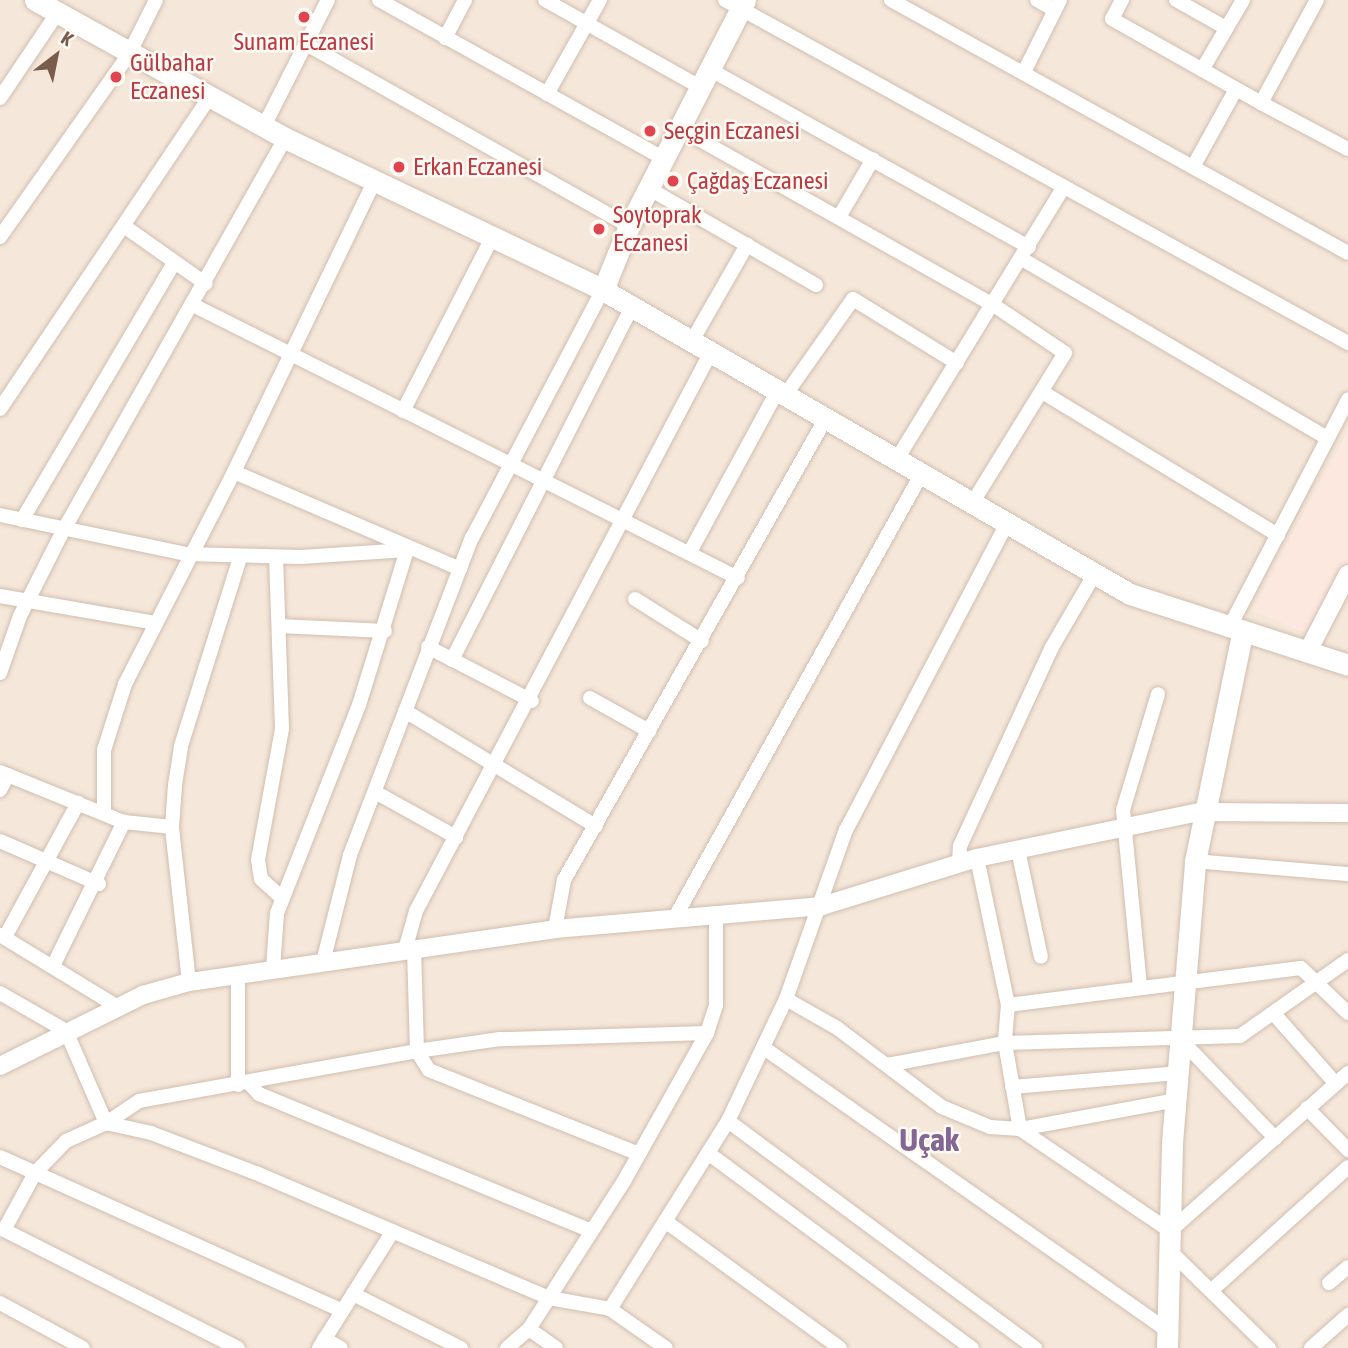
<!DOCTYPE html>
<html>
<head>
<meta charset="utf-8">
<style>
  body { margin:0 }
  #map { position:relative; width:1348px; height:1348px; overflow:hidden; background:#fdf6ec; font-family:"Asap Condensed",sans-serif }
  div>[style] { position:absolute }
  .residential>* { inset:0; background:#f5e8da; transform-origin:0 0 }
  .commercial>* { inset:0; background:#fde8e0 }
  .roads { filter:drop-shadow(0 0 2px #d1beb0) drop-shadow(0 0 2px #d1beb0) }
  .minor>* { height:14px; margin:-7px; padding:0 7px; transform-origin:7px; border-radius:7px; background:#fff }
  .tertiary>* { height:18px; margin:-9px; padding:0 9px; transform-origin:9px; border-radius:9px; background:#fff }
  .secondary>* { height:21px; margin:-10.5px; padding:0 10.5px; transform-origin:10.5px; border-radius:10.5px; background:#fff }
  .dots>* { width:19px; height:19px; translate:-50% -50%; box-sizing:border-box; border:4px solid #fffaf3; border-radius:50% }
  span { translate:-50% -50%; white-space:nowrap; text-align:center; line-height:1.15; -webkit-text-stroke:5px #fffaf3; paint-order:stroke }
  .health-label { font-size:24px; color:#be3a42 }
  .left { translate:0 -50%; text-align:left }
  .district-label { font-size:32px; color:#846695; font-weight:700 }
  .north { position:absolute; left:21px; top:21px; width:70px; height:70px; -webkit-text-stroke:5px #fffaf3; paint-order:stroke; rotate:32deg; font-size:19px; font-weight:700; line-height:28px; text-align:center; color:#7a5c4d }
  .north::after { content:''; display:block; margin:auto; width:24px; height:32px; background:#7a5c4d; clip-path:polygon(50% 0,100% 100%,50% 72%,0 100%) }
</style>
</head>
<body>
<div id="map">
  <div class="residential">
    <i style="left:0;top:0;width:1348px;height:1348px"></i>
  </div>
  <div class="commercial">
    <i style="clip-path:polygon(1348px 430px,1348px 563px,1312px 636px,1252px 610px)"></i>
  </div>
  <div class="roads">
    <div class="minor">
      <i style="left:379px;top:0;width:325px;rotate:29.1deg"></i>
      <i style="left:545px;top:0;width:178px;rotate:29.3deg"></i>
      <i style="left:725px;top:0;width:711px;rotate:28.84deg"></i>
      <i style="left:891px;top:0;width:522px;rotate:28.97deg"></i>
      <i style="left:1037px;top:0;width:20px;rotate:30deg"></i>
      <i style="left:1122px;top:0;width:21px;rotate:118deg"></i>
      <i style="left:1112px;top:19px;width:171px;rotate:29.4deg"></i>
      <i style="left:1261px;top:103px;width:117px;rotate:-61.5deg"></i>
      <i style="left:1176px;top:0;width:57px;rotate:29.2deg"></i>
      <i style="left:445px;top:38px;width:43px;rotate:-62.2deg"></i>
      <i style="left:306px;top:44px;width:371px;rotate:29.4deg"></i>
      <i style="left:709px;top:69px;width:366px;rotate:29.1deg"></i>
      <i style="left:1202px;top:70px;width:81px;rotate:-59.6deg"></i>
      <i style="left:1024px;top:72px;width:80px;rotate:-63.4deg"></i>
      <i style="left:547px;top:94px;width:108px;rotate:-60.6deg"></i>
      <i style="left:0;top:98px;width:104px;rotate:-56deg"></i>
      <i style="left:1261px;top:103px;width:98px;rotate:27.9deg"></i>
      <i style="left:264px;top:126px;width:141px;rotate:-63.1deg"></i>
      <i style="left:679px;top:128px;width:363px;rotate:29.4deg"></i>
      <i style="left:995px;top:306px;width:84px;rotate:33.9deg"></i>
      <i style="left:1065px;top:353px;width:175px;rotate:121.7deg"></i>
      <i style="left:1193px;top:167px;width:89px;rotate:-61.1deg"></i>
      <i style="left:374px;top:182px;width:322px;rotate:115.8deg"></i>
      <i style="left:234px;top:472px;width:246px;rotate:23.2deg"></i>
      <i style="left:648px;top:188px;width:194px;rotate:30deg"></i>
      <i style="left:839px;top:217px;width:67px;rotate:-59.6deg"></i>
      <i style="left:124px;top:226px;width:100px;rotate:35.3deg"></i>
      <i style="left:0;top:237px;width:224px;rotate:-54.8deg"></i>
      <i style="left:129px;top:54px;width:60px;rotate:-63.4deg"></i>
      <i style="left:1022px;top:259px;width:354px;rotate:30.4deg"></i>
      <i style="left:195px;top:306px;width:607px;rotate:26.61deg"></i>
      <i style="left:692px;top:341px;width:111px;rotate:-60.2deg"></i>
      <i style="left:1044px;top:393px;width:274px;rotate:31.3deg"></i>
      <i style="left:786px;top:394px;width:116px;rotate:-54.8deg"></i>
      <i style="left:853px;top:299px;width:122px;rotate:31.6deg"></i>
      <i style="left:0;top:409px;width:376px;rotate:-56.1deg"></i>
      <i style="left:403px;top:411px;width:195px;rotate:-62.8deg"></i>
      <i style="left:897px;top:459px;width:319px;rotate:-58.5deg"></i>
      <i style="left:0;top:515px;width:191px;rotate:11.8deg"></i>
      <i style="left:187px;top:554px;width:114px;rotate:1.5deg"></i>
      <i style="left:301px;top:557px;width:106px;rotate:-3.8deg"></i>
      <i style="left:407px;top:550px;width:162px;rotate:107.2deg"></i>
      <i style="left:359px;top:705px;width:224px;rotate:111.5deg"></i>
      <i style="left:277px;top:913px;width:56px;rotate:94.1deg"></i>
      <i style="left:22px;top:520px;width:299px;rotate:-59.4deg"></i>
      <i style="left:690px;top:552px;width:184px;rotate:-61.5deg"></i>
      <i style="left:276px;top:557px;width:172px;rotate:88deg"></i>
      <i style="left:282px;top:729px;width:133px;rotate:100.4deg"></i>
      <i style="left:258px;top:860px;width:19px;rotate:81deg"></i>
      <i style="left:261px;top:879px;width:28px;rotate:42deg"></i>
      <i style="left:0;top:596px;width:153px;rotate:9.8deg"></i>
      <i style="left:635px;top:599px;width:79px;rotate:32.1deg"></i>
      <i style="left:280px;top:626px;width:105px;rotate:2.7deg"></i>
      <i style="left:1228px;top:630px;width:260px;rotate:-62.5deg"></i>
      <i style="left:428px;top:647px;width:117px;rotate:27.4deg"></i>
      <i style="left:452px;top:660px;width:396px;rotate:-63deg"></i>
      <i style="left:0;top:673px;width:60px;rotate:-70.7deg"></i>
      <i style="left:20px;top:616px;width:95px;rotate:-63.2deg"></i>
      <i style="left:63px;top:531px;width:451px;rotate:-60.5deg"></i>
      <i style="left:590px;top:698px;width:68px;rotate:29.2deg"></i>
      <i style="left:405px;top:711px;width:223px;rotate:31.1deg"></i>
      <i style="left:0;top:772px;width:134px;rotate:22deg"></i>
      <i style="left:124px;top:822px;width:48px;rotate:5.9deg"></i>
      <i style="left:0;top:790px;width:17px;rotate:-62deg"></i>
      <i style="left:375px;top:792px;width:93px;rotate:29.1deg"></i>
      <i style="left:104px;top:813px;width:63px;rotate:-90deg"></i>
      <i style="left:104px;top:750px;width:69px;rotate:-72.3deg"></i>
      <i style="left:125px;top:684px;width:238px;rotate:-62.8deg"></i>
      <i style="left:0;top:841px;width:108px;rotate:23.5deg"></i>
      <i style="left:1018px;top:850px;width:109px;rotate:77.9deg"></i>
      <i style="left:977px;top:858px;width:150px;rotate:78.1deg"></i>
      <i style="left:1008px;top:1005px;width:38px;rotate:95deg"></i>
      <i style="left:1005px;top:1043px;width:87px;rotate:80.1deg"></i>
      <i style="left:1020px;top:1129px;width:181px;rotate:34.2deg"></i>
      <i style="left:1170px;top:1231px;width:238px;rotate:-41.6deg"></i>
      <i style="left:1195px;top:861px;width:154px;rotate:4.9deg"></i>
      <i style="left:959px;top:863px;width:17px;rotate:-87deg"></i>
      <i style="left:960px;top:846px;width:219px;rotate:-65.2deg"></i>
      <i style="left:1052px;top:647px;width:83px;rotate:-59.7deg"></i>
      <i style="left:674px;top:919px;width:510px;rotate:-60.92deg"></i>
      <i style="left:555px;top:929px;width:50px;rotate:-79.6deg"></i>
      <i style="left:564px;top:880px;width:531px;rotate:-60.44deg"></i>
      <i style="left:0;top:935px;width:138px;rotate:31.4deg"></i>
      <i style="left:5px;top:937px;width:153px;rotate:-61.4deg"></i>
      <i style="left:414px;top:949px;width:102px;rotate:88.3deg"></i>
      <i style="left:417px;top:1051px;width:22px;rotate:58deg"></i>
      <i style="left:429px;top:1070px;width:226px;rotate:21.8deg"></i>
      <i style="left:405px;top:950px;width:41px;rotate:-74.2deg"></i>
      <i style="left:416px;top:911px;width:632px;rotate:-62.18deg"></i>
      <i style="left:324px;top:958px;width:106px;rotate:-75.8deg"></i>
      <i style="left:350px;top:855px;width:340px;rotate:-69deg"></i>
      <i style="left:472px;top:538px;width:280px;rotate:-62.2deg"></i>
      <i style="left:53px;top:966px;width:161px;rotate:-63.8deg"></i>
      <i style="left:189px;top:982px;width:156px;rotate:-96.3deg"></i>
      <i style="left:172px;top:827px;width:42px;rotate:-85.9deg"></i>
      <i style="left:175px;top:785px;width:39px;rotate:-81deg"></i>
      <i style="left:181px;top:746px;width:197px;rotate:-72.6deg"></i>
      <i style="left:1140px;top:986px;width:177px;rotate:-95.5deg"></i>
      <i style="left:1123px;top:810px;width:121px;rotate:-73.2deg"></i>
      <i style="left:0;top:993px;width:76px;rotate:29.9deg"></i>
      <i style="left:66px;top:1031px;width:100px;rotate:66.5deg"></i>
      <i style="left:106px;top:1123px;width:44px;rotate:155.8deg"></i>
      <i style="left:66px;top:1141px;width:45px;rotate:134.1deg"></i>
      <i style="left:35px;top:1173px;width:65px;rotate:118.5deg"></i>
      <i style="left:4px;top:1230px;width:262px;rotate:26.8deg"></i>
      <i style="left:786px;top:999px;width:59px;rotate:29.6deg"></i>
      <i style="left:837px;top:1028px;width:131px;rotate:37deg"></i>
      <i style="left:942px;top:1107px;width:52px;rotate:22.6deg"></i>
      <i style="left:990px;top:1127px;width:30px;rotate:4deg"></i>
      <i style="left:1020px;top:1129px;width:159px;rotate:-10.5deg"></i>
      <i style="left:1008px;top:1005px;width:295px;rotate:-7.2deg"></i>
      <i style="left:1301px;top:968px;width:65px;rotate:43.8deg"></i>
      <i style="left:1275px;top:1015px;width:92px;rotate:48.5deg"></i>
      <i style="left:707px;top:1033px;width:207px;rotate:178.3deg"></i>
      <i style="left:500px;top:1039px;width:84px;rotate:171.8deg"></i>
      <i style="left:417px;top:1051px;width:282px;rotate:169.8deg"></i>
      <i style="left:139px;top:1101px;width:40px;rotate:146deg"></i>
      <i style="left:106px;top:1123px;width:46px;rotate:12.5deg"></i>
      <i style="left:151px;top:1133px;width:112px;rotate:20.9deg"></i>
      <i style="left:256px;top:1173px;width:319px;rotate:23.1deg"></i>
      <i style="left:549px;top:1298px;width:62px;rotate:10.2deg"></i>
      <i style="left:610px;top:1309px;width:222px;rotate:-57.9deg"></i>
      <i style="left:728px;top:1121px;width:135px;rotate:-64.6deg"></i>
      <i style="left:786px;top:999px;width:179px;rotate:-70.5deg"></i>
      <i style="left:846px;top:830px;width:347px;rotate:-62.3deg"></i>
      <i style="left:1184px;top:1043px;width:132px;rotate:46.2deg"></i>
      <i style="left:764px;top:1048px;width:493px;rotate:35deg"></i>
      <i style="left:887px;top:1065px;width:120px;rotate:-10.6deg"></i>
      <i style="left:1005px;top:1043px;width:235px;rotate:-1.7deg"></i>
      <i style="left:1240px;top:1036px;width:132px;rotate:-35.1deg"></i>
      <i style="left:249px;top:1083px;width:15px;rotate:48deg"></i>
      <i style="left:259px;top:1094px;width:359px;rotate:22.4deg"></i>
      <i style="left:238px;top:1085px;width:110px;rotate:-90deg"></i>
      <i style="left:1012px;top:1087px;width:169px;rotate:-4.8deg"></i>
      <i style="left:1307px;top:1108px;width:59px;rotate:45.7deg"></i>
      <i style="left:728px;top:1121px;width:382px;rotate:36.5deg"></i>
      <i style="left:708px;top:1153px;width:328px;rotate:36.5deg"></i>
      <i style="left:0;top:1157px;width:375px;rotate:24.2deg"></i>
      <i style="left:665px;top:1221px;width:216px;rotate:36deg"></i>
      <i style="left:1170px;top:1251px;width:139px;rotate:44.4deg"></i>
      <i style="left:1329px;top:1283px;width:25px;rotate:-40deg"></i>
      <i style="left:1212px;top:1290px;width:183px;rotate:-42.1deg"></i>
      <i style="left:353px;top:1294px;width:121px;rotate:26.6deg"></i>
      <i style="left:0;top:1303px;width:94px;rotate:28.5deg"></i>
      <i style="left:610px;top:1309px;width:68px;rotate:34.9deg"></i>
      <i style="left:529px;top:1329px;width:33px;rotate:35deg"></i>
      <i style="left:324px;top:1339px;width:19px;rotate:28deg"></i>
      <i style="left:319px;top:1348px;width:138px;rotate:-57.7deg"></i>
      <i style="left:507px;top:1348px;width:29px;rotate:-41deg"></i>
      <i style="left:529px;top:1329px;width:176px;rotate:-57.3deg"></i>
      <i style="left:624px;top:1181px;width:170px;rotate:-60.7deg"></i>
      <i style="left:707px;top:1033px;width:29px;rotate:-72deg"></i>
      <i style="left:716px;top:1005px;width:88px;rotate:-90deg"></i>
      <i style="left:1311px;top:1348px;width:50px;rotate:-41.7deg"></i>
    </div>
    <div class="tertiary">
      <i style="left:1307px;top:653px;width:89px;rotate:-62.6deg"></i>
      <i style="left:0;top:1066px;width:160px;rotate:-26.4deg"></i>
      <i style="left:143px;top:995px;width:48px;rotate:-15.8deg"></i>
      <i style="left:189px;top:982px;width:370px;rotate:-8.2deg"></i>
      <i style="left:555px;top:929px;width:268px;rotate:-4.9deg"></i>
      <i style="left:822px;top:906px;width:162px;rotate:-17.2deg"></i>
      <i style="left:977px;top:858px;width:228px;rotate:-11.7deg"></i>
      <i style="left:1200px;top:812px;width:148px;rotate:0.4deg"></i>
    </div>
    <div class="secondary">
      <i style="left:35px;top:0;width:286px;rotate:28.9deg"></i>
      <i style="left:285px;top:138px;width:352px;rotate:25.5deg"></i>
      <i style="left:603px;top:290px;width:608px;rotate:29.98deg"></i>
      <i style="left:1130px;top:594px;width:229px;rotate:18deg"></i>
      <i style="left:603px;top:290px;width:69px;rotate:-67.9deg"></i>
      <i style="left:629px;top:226px;width:254px;rotate:-62.8deg"></i>
      <i style="left:1167px;top:1348px;width:205px;rotate:-88.6deg"></i>
      <i style="left:1172px;top:1143px;width:283px;rotate:-85.3deg"></i>
      <i style="left:1195px;top:861px;width:232px;rotate:-78.3deg"></i>
    </div>
  </div>
  <div class="dots">
    <i style="left:304px;top:17px;background:#e0444e"></i>
    <i style="left:116px;top:77px;background:#e0444e"></i>
    <i style="left:650px;top:131px;background:#e0444e"></i>
    <i style="left:399px;top:167px;background:#e0444e"></i>
    <i style="left:673px;top:181px;background:#e0444e"></i>
    <i style="left:599px;top:229px;background:#e0444e"></i>
  </div>
  <div class="health-label">
    <span style="left:304px;top:42px">Sunam Eczanesi</span>
    <span class="left" style="left:130px;top:77px">Gülbahar<br>Eczanesi</span>
    <span class="left" style="left:664px;top:131px">Seçgin Eczanesi</span>
    <span class="left" style="left:413px;top:167px">Erkan Eczanesi</span>
    <span class="left" style="left:687px;top:181px">Çağdaş Eczanesi</span>
    <span class="left" style="left:613px;top:229px">Soytoprak<br>Eczanesi</span>
  </div>
  <div class="district-label">
    <span style="left:929px;top:1140px">Uçak</span>
  </div>
  <div class="north">K</div>
</div>
</body>
</html>
